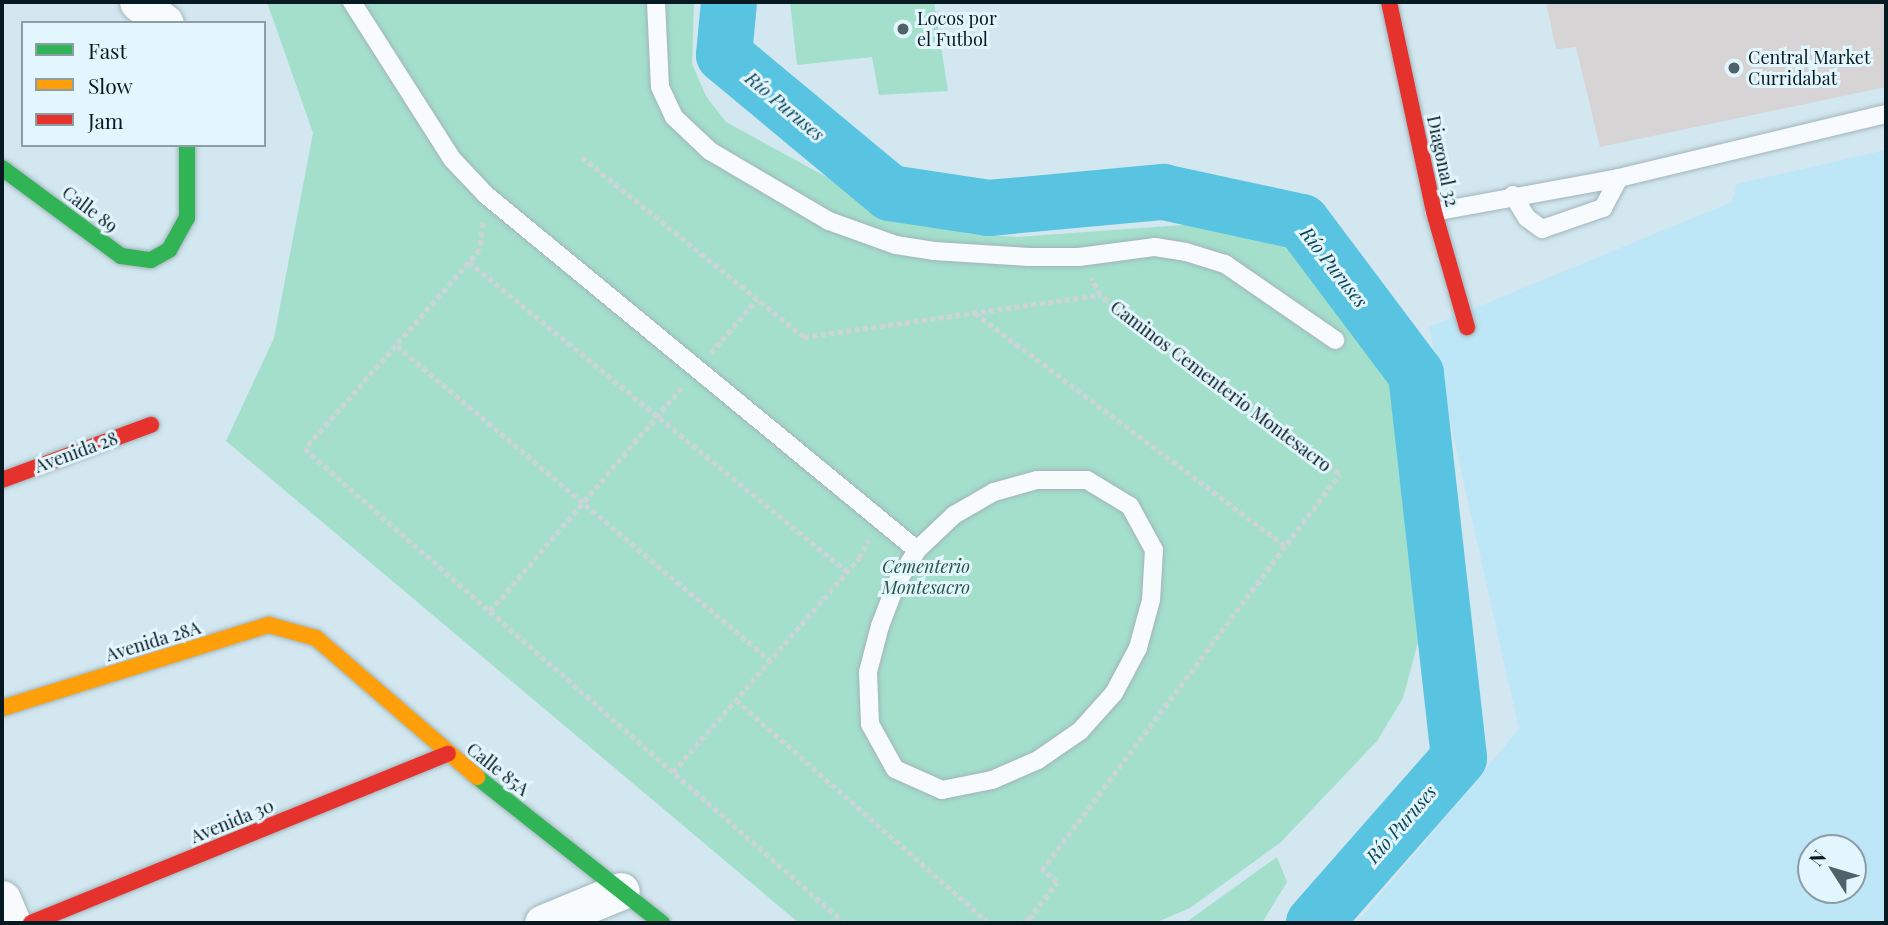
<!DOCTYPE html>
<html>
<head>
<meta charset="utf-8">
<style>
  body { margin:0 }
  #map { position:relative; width:1888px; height:925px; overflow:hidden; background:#d2e7ef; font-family:"Playfair Display",serif }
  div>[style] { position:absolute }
  .built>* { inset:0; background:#bde6f6 }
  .green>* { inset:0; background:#a3dfcb }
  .river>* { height:56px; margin:-28px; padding:0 28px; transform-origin:28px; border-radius:28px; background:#59c3e2 }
  .building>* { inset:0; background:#d6d4d4 }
  .path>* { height:4.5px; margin-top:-2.25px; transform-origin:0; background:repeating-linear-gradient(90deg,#ced4d6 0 5px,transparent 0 8.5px) }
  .roads { filter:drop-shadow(0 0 2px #a2b4bb) drop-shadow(0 0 2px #a2b4bb) }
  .lane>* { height:18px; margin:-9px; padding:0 9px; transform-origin:9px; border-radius:9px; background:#f8fbfd }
  .street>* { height:37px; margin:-18.5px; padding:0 18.5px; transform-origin:18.5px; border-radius:18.5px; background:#f8fbfd }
  .fast>* { height:16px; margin:-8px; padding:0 8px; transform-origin:8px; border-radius:8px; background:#30b455 }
  .slow>* { height:16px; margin:-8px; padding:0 8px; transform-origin:8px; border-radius:8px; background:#ff9f0a }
  .jam>* { height:16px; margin:-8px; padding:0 8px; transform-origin:8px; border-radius:8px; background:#e5322d }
  .dots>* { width:19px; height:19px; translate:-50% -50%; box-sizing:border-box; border:4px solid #e3f6fe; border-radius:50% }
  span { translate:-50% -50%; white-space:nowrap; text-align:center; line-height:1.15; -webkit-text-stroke:6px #e3f6fe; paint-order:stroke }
  .poi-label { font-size:18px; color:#071a21 }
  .left { translate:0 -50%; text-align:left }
  .street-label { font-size:18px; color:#071a21 }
  .park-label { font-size:18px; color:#275642; font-style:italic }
  .water-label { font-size:19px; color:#0b4556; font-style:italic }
  .frame { position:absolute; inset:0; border:4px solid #071a21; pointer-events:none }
  .legend { position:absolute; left:21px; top:21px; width:245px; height:126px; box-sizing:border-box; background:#e3f6fe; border:2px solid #8b9ea6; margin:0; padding:9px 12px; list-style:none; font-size:21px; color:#071a21 }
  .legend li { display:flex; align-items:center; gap:14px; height:35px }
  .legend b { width:35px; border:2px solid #8b9ea6 }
  .north { position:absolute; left:1797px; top:834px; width:70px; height:70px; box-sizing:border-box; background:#e3f6fe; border:2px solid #8b9ea6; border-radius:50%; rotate:307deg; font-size:19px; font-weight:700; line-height:28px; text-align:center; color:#071a21 }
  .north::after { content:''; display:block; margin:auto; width:24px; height:32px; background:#4e6269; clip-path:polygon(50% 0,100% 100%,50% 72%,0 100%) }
</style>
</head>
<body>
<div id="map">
  <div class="built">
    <i style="clip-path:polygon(evenodd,1886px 150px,1886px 923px,1357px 923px,1519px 729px,1429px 327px,1732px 202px,1737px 184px,1886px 150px,1811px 848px,1853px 848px,1853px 890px,1811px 890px,1811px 848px)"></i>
  </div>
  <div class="green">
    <i style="clip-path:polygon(267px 2px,694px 2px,692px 64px,706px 96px,726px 122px,887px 210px,970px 234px,1017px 237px,1210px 223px,1269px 234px,1315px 265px,1353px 308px,1392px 378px,1416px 507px,1418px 642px,1403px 698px,1377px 741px,1280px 843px,1190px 908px,1155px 923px,799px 923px,226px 441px,274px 338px,313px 133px)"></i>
    <i style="clip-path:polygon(790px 2px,934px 2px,948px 91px,879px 95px,872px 57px,797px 65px)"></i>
    <i style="clip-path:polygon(1277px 857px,1287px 882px,1262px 923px,1185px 923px)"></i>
  </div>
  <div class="river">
    <i style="left:729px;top:2px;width:53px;rotate:95.4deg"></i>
    <i style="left:724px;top:55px;width:216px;rotate:39.7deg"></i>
    <i style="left:890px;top:193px;width:100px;rotate:8.6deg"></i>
    <i style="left:989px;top:208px;width:175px;rotate:-5.3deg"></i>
    <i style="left:1163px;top:192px;width:142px;rotate:12.2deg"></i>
    <i style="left:1302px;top:222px;width:190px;rotate:53.1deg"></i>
    <i style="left:1416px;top:374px;width:386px;rotate:83.6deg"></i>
    <i style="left:1459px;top:758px;width:220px;rotate:131.3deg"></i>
  </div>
  <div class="building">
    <i style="clip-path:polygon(1546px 2px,1886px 2px,1886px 87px,1600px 147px,1576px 47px,1556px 49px)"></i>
  </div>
  <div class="path">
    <i style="left:582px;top:157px;width:286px;rotate:39deg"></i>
    <i style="left:804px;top:337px;width:299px;rotate:-8.1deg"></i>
    <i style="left:483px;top:223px;width:27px;rotate:96deg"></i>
    <i style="left:480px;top:250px;width:265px;rotate:131.3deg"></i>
    <i style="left:305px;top:449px;width:719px;rotate:41.28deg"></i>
    <i style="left:469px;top:262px;width:488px;rotate:39.3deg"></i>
    <i style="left:975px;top:313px;width:388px;rotate:36.9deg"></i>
    <i style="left:397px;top:346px;width:488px;rotate:40.1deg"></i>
    <i style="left:711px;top:353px;width:71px;rotate:-49.6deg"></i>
    <i style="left:490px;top:611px;width:296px;rotate:-49.4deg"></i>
    <i style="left:736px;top:700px;width:337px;rotate:41.4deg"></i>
    <i style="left:673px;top:772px;width:284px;rotate:-49deg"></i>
    <i style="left:859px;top:558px;width:20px;rotate:-63deg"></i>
    <i style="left:1017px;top:923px;width:13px;rotate:-18deg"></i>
    <i style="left:1029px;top:919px;width:46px;rotate:-52.9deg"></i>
    <i style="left:1057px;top:882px;width:19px;rotate:-141deg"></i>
    <i style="left:1042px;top:870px;width:495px;rotate:-53.1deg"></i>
    <i style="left:1339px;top:474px;width:299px;rotate:-143.2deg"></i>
    <i style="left:1100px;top:295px;width:19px;rotate:-118deg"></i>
  </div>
  <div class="roads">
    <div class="lane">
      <i style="left:352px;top:2px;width:186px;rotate:57.5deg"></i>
      <i style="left:452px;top:159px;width:50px;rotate:46.6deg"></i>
      <i style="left:486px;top:195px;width:558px;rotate:39.48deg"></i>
      <i style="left:656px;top:2px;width:85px;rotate:87.3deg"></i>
      <i style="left:660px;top:87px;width:33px;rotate:65deg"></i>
      <i style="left:674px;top:117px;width:50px;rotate:43.4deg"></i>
      <i style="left:710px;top:151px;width:138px;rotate:30.5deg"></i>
      <i style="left:829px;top:221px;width:71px;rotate:19.7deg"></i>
      <i style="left:896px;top:245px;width:38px;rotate:9deg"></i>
      <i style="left:934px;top:251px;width:95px;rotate:3.6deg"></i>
      <i style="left:1029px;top:257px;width:50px"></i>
      <i style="left:1079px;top:257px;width:77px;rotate:-7.5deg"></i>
      <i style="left:1155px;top:247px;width:31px;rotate:9deg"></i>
      <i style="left:1186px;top:252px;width:41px;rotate:17.1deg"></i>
      <i style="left:1225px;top:264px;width:134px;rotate:34.6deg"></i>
      <i style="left:1513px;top:195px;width:27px;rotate:59deg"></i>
      <i style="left:1527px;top:218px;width:19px;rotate:36deg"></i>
      <i style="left:1542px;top:229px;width:65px;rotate:-19deg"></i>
      <i style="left:1603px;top:208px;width:34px;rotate:-62deg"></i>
      <i style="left:1434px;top:212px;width:188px;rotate:-10.4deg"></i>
      <i style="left:1619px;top:178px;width:275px;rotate:-13.5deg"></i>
      <i style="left:1037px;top:480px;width:50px"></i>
      <i style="left:1087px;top:480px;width:50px;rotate:31.2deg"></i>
      <i style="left:1130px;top:506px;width:50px;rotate:61.4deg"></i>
      <i style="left:1154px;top:550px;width:50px;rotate:93.4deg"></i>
      <i style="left:1151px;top:600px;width:50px;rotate:105.2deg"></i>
      <i style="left:1138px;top:648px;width:51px;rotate:118.1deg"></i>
      <i style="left:1114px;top:693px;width:51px;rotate:131.8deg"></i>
      <i style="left:1080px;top:731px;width:51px;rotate:145.4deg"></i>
      <i style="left:1038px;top:760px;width:50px;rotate:156.5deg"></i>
      <i style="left:992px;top:780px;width:51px;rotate:168.7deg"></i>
      <i style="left:942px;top:790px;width:51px;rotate:-155.9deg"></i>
      <i style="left:895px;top:769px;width:51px;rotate:-119.1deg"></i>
      <i style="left:870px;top:724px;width:52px;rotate:-92.2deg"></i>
      <i style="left:868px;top:672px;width:48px;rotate:-75.4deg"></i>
      <i style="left:880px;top:626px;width:45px;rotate:-69.1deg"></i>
      <i style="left:896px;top:584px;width:40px;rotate:-58deg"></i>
      <i style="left:917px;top:550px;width:51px;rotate:-43.4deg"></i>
      <i style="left:954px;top:515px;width:46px;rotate:-29.9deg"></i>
      <i style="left:994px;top:492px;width:45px;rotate:-15.6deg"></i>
    </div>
    <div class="street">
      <i style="left:138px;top:2px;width:34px;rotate:38deg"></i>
      <i style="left:2px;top:899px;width:26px;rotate:67deg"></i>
      <i style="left:543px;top:923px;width:84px;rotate:-22.3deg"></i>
    </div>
    <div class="fast">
      <i style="left:2px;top:168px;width:148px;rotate:36.5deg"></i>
      <i style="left:121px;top:256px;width:30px;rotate:8deg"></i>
      <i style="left:151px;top:260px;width:21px;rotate:-29deg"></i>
      <i style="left:169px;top:250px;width:37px;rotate:-61deg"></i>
      <i style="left:187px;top:218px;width:73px;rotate:-90deg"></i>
      <i style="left:477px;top:777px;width:236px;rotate:38.3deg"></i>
    </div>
    <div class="slow">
      <i style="left:2px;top:708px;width:280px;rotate:-17.3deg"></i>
      <i style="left:269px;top:625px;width:49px;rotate:15.5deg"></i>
      <i style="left:316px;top:638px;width:213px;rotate:40.8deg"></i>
    </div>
    <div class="jam">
      <i style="left:1389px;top:2px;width:215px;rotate:77.9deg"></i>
      <i style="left:1434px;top:212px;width:120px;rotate:74deg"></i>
      <i style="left:2px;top:480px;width:159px;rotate:-20.3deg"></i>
      <i style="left:31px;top:923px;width:450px;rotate:-22.1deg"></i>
    </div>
  </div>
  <div class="dots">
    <i style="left:903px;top:29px;background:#4e6269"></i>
    <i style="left:1734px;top:68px;background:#4e6269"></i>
  </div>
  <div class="poi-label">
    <span class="left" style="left:917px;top:29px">Locos por<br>el Futbol</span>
    <span class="left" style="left:1748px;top:68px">Central Market<br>Curridabat</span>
  </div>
  <div class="street-label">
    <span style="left:1443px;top:161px;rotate:78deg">Diagonal 32</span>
    <span style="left:90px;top:209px;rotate:37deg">Calle 89</span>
    <span style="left:1221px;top:386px;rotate:37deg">Caminos Cementerio Montesacro</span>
    <span style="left:76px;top:452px;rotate:-20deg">Avenida 28</span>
    <span style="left:153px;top:641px;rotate:-17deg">Avenida 28A</span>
    <span style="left:498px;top:769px;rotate:38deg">Calle 85A</span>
    <span style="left:232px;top:821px;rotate:-22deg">Avenida 30</span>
  </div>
  <div class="park-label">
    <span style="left:926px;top:577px">Cementerio<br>Montesacro</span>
  </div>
  <div class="water-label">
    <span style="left:785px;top:106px;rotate:40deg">Río Puruses</span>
    <span style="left:1334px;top:267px;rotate:52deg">Río Puruses</span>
    <span style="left:1401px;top:824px;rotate:-49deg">Río Puruses</span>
  </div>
  <div class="frame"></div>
  <ul class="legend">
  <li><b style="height:9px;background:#30b455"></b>Fast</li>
  <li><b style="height:9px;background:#ff9f0a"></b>Slow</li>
  <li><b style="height:9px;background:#e5322d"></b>Jam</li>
  </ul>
  <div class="north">N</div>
</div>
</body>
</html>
